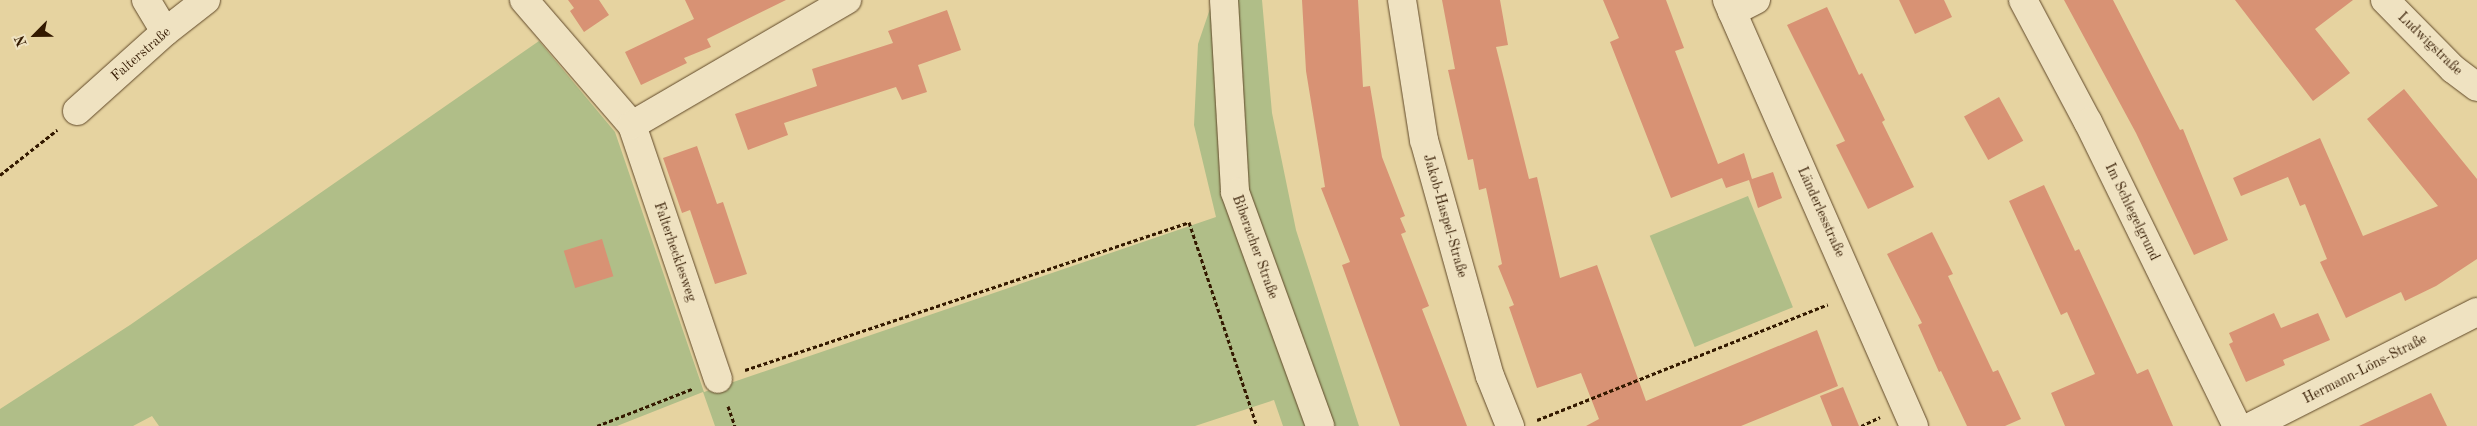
<!DOCTYPE html>
<html>
<head>
<meta charset="utf-8">
<style>
  body { margin:0 }
  #map { position:relative; width:2477px; height:426px; overflow:hidden; background:#e6d3a0; font-family:"Old Standard TT",serif }
  div>[style] { position:absolute }
  .green>* { inset:0; background:#b0be88; transform-origin:0 0 }
  .building>* { inset:0; background:#d89274; transform-origin:0 0 }
  .path>* { height:3px; margin-top:-1.5px; transform-origin:0; background:repeating-linear-gradient(90deg,#331900 0 4px,transparent 0 6.5px) }
  .roads { filter:drop-shadow(0 0 1px #604828) drop-shadow(0 0 1px #604828) }
  .minor>* { height:28px; margin:-14px; padding:0 14px; transform-origin:14px; border-radius:14px; background:#efe2c1 }
  span { translate:-50% -50%; white-space:nowrap; text-align:center; line-height:1.15; -webkit-text-stroke:4px #efe2c1; paint-order:stroke }
  .street-label { font-size:14px; color:#331900 }
  .north { position:absolute; left:10px; top:10px; width:50px; height:50px; -webkit-text-stroke:4px #efe2c1; paint-order:stroke; rotate:247deg; font-size:14px; font-weight:700; line-height:20px; text-align:center; color:#331900 }
  .north::after { content:''; display:block; margin:auto; width:18px; height:22px; background:#331900; clip-path:polygon(50% 0,100% 100%,50% 72%,0 100%) }
</style>
</head>
<body>
<div id="map">
  <div class="green">
    <i style="clip-path:polygon(1213px 0,1262px 0,1272px 113px,1296px 230px,1359px 426px,1283px 426px,1274px 400px,1195px 426px,715px 426px,703px 392px,617px 426px,159px 426px,152px 416px,133px 426px,0 426px,0 409px,130px 325px,539px 41px,615px 132px,704px 392px,1216px 217px,1194px 125px,1198px 44px)"></i>
    <i style="left:1748px;top:196px;width:120px;height:106px;rotate:68deg"></i>
  </div>
  <div class="building">
    <i style="clip-path:polygon(568px 0,599px 0,609px 15px,584px 32px,570px 11px,574px 8px)"></i>
    <i style="clip-path:polygon(685px 0,786px 0,707px 39px,711px 47px,684px 58px,687px 63px,641px 85px,625px 52px,694px 19px)"></i>
    <i style="clip-path:polygon(1302px 0,1358px 0,1363px 87px,1370px 86px,1382px 157px,1405px 216px,1400px 218px,1406px 232px,1401px 234px,1429px 306px,1422px 309px,1467px 426px,1400px 426px,1342px 265px,1350px 262px,1321px 188px,1325px 187px,1306px 71px)"></i>
    <i style="clip-path:polygon(1442px 0,1500px 0,1508px 45px,1496px 47px,1529px 179px,1537px 177px,1560px 278px,1597px 265px,1646px 401px,1817px 330px,1838px 386px,1741px 426px,1586px 426px,1599px 419px,1581px 373px,1537px 388px,1509px 307px,1514px 305px,1498px 266px,1502px 264px,1486px 188px,1479px 190px,1473px 159px,1468px 160px,1448px 70px,1455px 69px)"></i>
    <i style="clip-path:polygon(1603px 0,1666px 0,1684px 48px,1675px 51px,1718px 164px,1744px 153px,1752px 179px,1773px 172px,1782px 198px,1758px 208px,1749px 180px,1726px 188px,1722px 178px,1671px 198px,1610px 42px,1619px 38px)"></i>
    <i style="clip-path:polygon(1899px 0,1944px 0,1952px 17px,1915px 34px)"></i>
    <i style="clip-path:polygon(2064px 0,2113px 0,2180px 130px,2183px 129px,2228px 240px,2194px 255px,2136px 133px)"></i>
    <i style="clip-path:polygon(2235px 0,2353px 0,2315px 29px,2350px 73px,2313px 101px)"></i>
    <i style="clip-path:polygon(1827px 7px,1859px 75px,1862px 73px,1885px 120px,1882px 122px,1914px 187px,1868px 209px,1836px 145px,1845px 141px,1787px 25px)"></i>
    <i style="clip-path:polygon(947px 10px,961px 50px,918px 65px,927px 92px,902px 100px,896px 87px,784px 123px,788px 135px,748px 150px,735px 114px,817px 86px,812px 69px,893px 43px,888px 31px)"></i>
    <i style="clip-path:polygon(2404px 89px,2477px 179px,2477px 259px,2436px 286px,2405px 301px,2401px 292px,2346px 318px,2320px 262px,2327px 259px,2305px 204px,2300px 206px,2288px 177px,2241px 196px,2233px 178px,2320px 138px,2363px 236px,2438px 206px,2367px 119px)"></i>
    <i style="left:1999px;top:97px;width:50px;height:40px;rotate:61deg"></i>
    <i style="clip-path:polygon(697px 146px,717px 204px,723px 202px,747px 274px,715px 284px,690px 210px,682px 213px,663px 158px)"></i>
    <i style="clip-path:polygon(2044px 185px,2075px 251px,2079px 249px,2137px 374px,2148px 369px,2173px 426px,2065px 426px,2051px 393px,2095px 374px,2067px 312px,2061px 315px,2009px 201px)"></i>
    <i style="clip-path:polygon(1932px 232px,1953px 274px,1948px 276px,1993px 372px,1998px 370px,2021px 419px,2005px 426px,1967px 426px,1941px 371px,1939px 372px,1918px 325px,1922px 323px,1887px 254px)"></i>
    <i style="left:602px;top:239px;width:39px;height:40px;rotate:73deg"></i>
    <i style="clip-path:polygon(2274px 313px,2281px 328px,2318px 313px,2330px 340px,2283px 360px,2285px 365px,2246px 382px,2229px 344px,2233px 342px,2229px 333px)"></i>
    <i style="clip-path:polygon(1843px 387px,1859px 426px,1832px 426px,1820px 396px)"></i>
    <i style="clip-path:polygon(2431px 393px,2447px 426px,2359px 426px)"></i>
  </div>
  <div class="path">
    <i style="left:0;top:175px;width:73px;rotate:-38.3deg"></i>
    <i style="left:745px;top:370px;width:468px;rotate:-18.4deg"></i>
    <i style="left:1189px;top:222px;width:215px;rotate:71.6deg"></i>
    <i style="left:728px;top:406px;width:21px;rotate:71deg"></i>
    <i style="left:1537px;top:420px;width:313px;rotate:-21.7deg"></i>
    <i style="left:597px;top:426px;width:102px;rotate:-21.3deg"></i>
    <i style="left:1861px;top:426px;width:21px;rotate:-25deg"></i>
  </div>
  <div class="roads">
    <div class="minor">
      <i style="left:146px;top:0;width:37px;rotate:59deg"></i>
      <i style="left:524px;top:0;width:165px;rotate:49.2deg"></i>
      <i style="left:632px;top:125px;width:268px;rotate:71.3deg"></i>
      <i style="left:1224px;top:0;width:192px;rotate:86.7deg"></i>
      <i style="left:1235px;top:192px;width:249px;rotate:70deg"></i>
      <i style="left:1402px;top:0;width:142px;rotate:81.1deg"></i>
      <i style="left:1424px;top:140px;width:245px;rotate:74.4deg"></i>
      <i style="left:1490px;top:376px;width:54px;rotate:68.2deg"></i>
      <i style="left:1727px;top:0;width:465px;rotate:66.3deg"></i>
      <i style="left:2023px;top:0;width:138px;rotate:62deg"></i>
      <i style="left:2088px;top:122px;width:339px;rotate:63.9deg"></i>
      <i style="left:2385px;top:0;width:97px;rotate:45.4deg"></i>
      <i style="left:2453px;top:69px;width:30px;rotate:37deg"></i>
      <i style="left:1732px;top:12px;width:27px;rotate:-27deg"></i>
      <i style="left:77px;top:111px;width:118px;rotate:-41.9deg"></i>
      <i style="left:165px;top:32px;width:52px;rotate:-38deg"></i>
      <i style="left:632px;top:125px;width:249px;rotate:-30.2deg"></i>
      <i style="left:2252px;top:426px;width:252px;rotate:-26.9deg"></i>
    </div>
  </div>
  <div class="street-label">
    <span style="left:2430px;top:44px;rotate:44deg">Ludwigstraße</span>
    <span style="left:141px;top:54px;rotate:-41deg">Falterstraße</span>
    <span style="left:1821px;top:212px;rotate:66deg">Länderlesstraße</span>
    <span style="left:2132px;top:212px;rotate:64deg">Im Schlegelgrund</span>
    <span style="left:1445px;top:216px;rotate:74deg">Jakob-Haspel-Straße</span>
    <span style="left:1255px;top:247px;rotate:70deg">Biberacher Straße</span>
    <span style="left:675px;top:252px;rotate:71deg">Falterhecklesweg</span>
    <span style="left:2365px;top:369px;rotate:-27deg">Hermann-Löns-Straße</span>
  </div>
  <div class="north">N</div>
</div>
</body>
</html>
